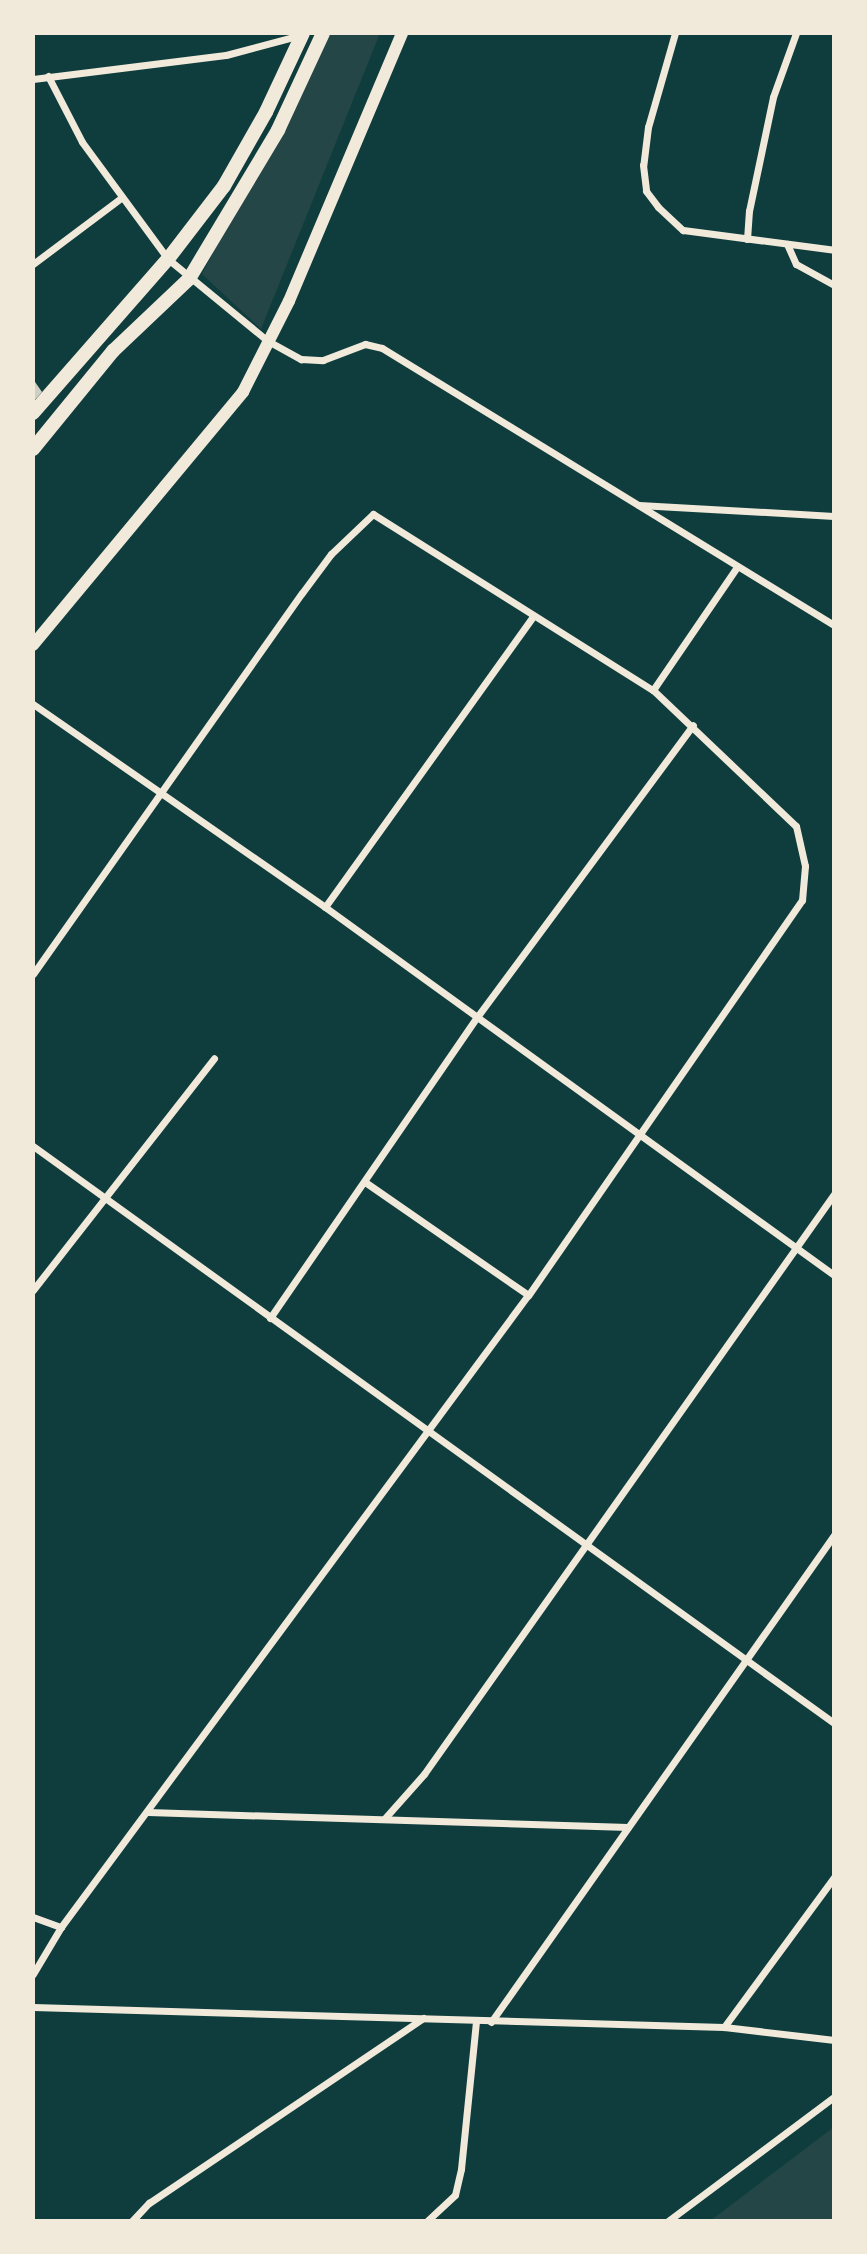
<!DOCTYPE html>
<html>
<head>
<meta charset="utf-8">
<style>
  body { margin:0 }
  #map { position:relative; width:867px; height:2254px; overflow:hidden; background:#0f3d3e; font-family:"Sofia Sans Condensed",sans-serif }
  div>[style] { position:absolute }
  .green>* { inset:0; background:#244646 }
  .building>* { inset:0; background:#cfcfc3 }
  .minor>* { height:7px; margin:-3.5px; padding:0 3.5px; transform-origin:3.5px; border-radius:3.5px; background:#f1e9da }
  .tertiary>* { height:12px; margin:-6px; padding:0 6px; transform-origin:6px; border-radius:6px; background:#f1e9da }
  .secondary>* { height:14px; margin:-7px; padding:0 7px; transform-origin:7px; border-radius:7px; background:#f1e9da }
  span { translate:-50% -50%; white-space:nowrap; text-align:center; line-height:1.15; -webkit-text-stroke:5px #f1e9da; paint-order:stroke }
  .frame { position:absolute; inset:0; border:35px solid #f1e9da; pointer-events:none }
</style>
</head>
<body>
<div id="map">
  <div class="green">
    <i style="clip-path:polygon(327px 33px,380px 33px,261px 329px,202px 274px)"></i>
    <i style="clip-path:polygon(834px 2127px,834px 2221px,710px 2221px)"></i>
  </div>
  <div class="building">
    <i style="clip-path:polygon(33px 379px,42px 392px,33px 402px)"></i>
  </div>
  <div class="minor">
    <i style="left:675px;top:33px;width:98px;rotate:106deg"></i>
    <i style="left:648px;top:127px;width:38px;rotate:97deg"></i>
    <i style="left:643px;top:165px;width:26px;rotate:83deg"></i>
    <i style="left:646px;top:191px;width:20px;rotate:53deg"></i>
    <i style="left:658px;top:207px;width:34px;rotate:43deg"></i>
    <i style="left:683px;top:230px;width:152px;rotate:7.5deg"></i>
    <i style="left:48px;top:76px;width:74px;rotate:62.7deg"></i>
    <i style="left:82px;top:142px;width:145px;rotate:53.7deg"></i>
    <i style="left:168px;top:259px;width:129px;rotate:39.4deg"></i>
    <i style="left:268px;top:341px;width:38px;rotate:29deg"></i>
    <i style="left:301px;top:359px;width:22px;rotate:3deg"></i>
    <i style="left:323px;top:360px;width:45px;rotate:-20.9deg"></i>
    <i style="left:365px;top:344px;width:17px;rotate:13deg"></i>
    <i style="left:382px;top:348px;width:530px;rotate:31.5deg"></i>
    <i style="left:33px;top:79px;width:194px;rotate:-7.1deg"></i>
    <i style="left:226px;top:55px;width:78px;rotate:-14.9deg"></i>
    <i style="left:747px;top:239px;width:28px;rotate:-86deg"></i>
    <i style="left:749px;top:211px;width:116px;rotate:-78.1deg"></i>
    <i style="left:773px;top:97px;width:68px;rotate:-70.2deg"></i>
    <i style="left:787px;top:244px;width:22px;rotate:66deg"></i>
    <i style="left:796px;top:264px;width:43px;rotate:28.9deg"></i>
    <i style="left:33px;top:264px;width:110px;rotate:-36.9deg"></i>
    <i style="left:639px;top:505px;width:195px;rotate:3.2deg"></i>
    <i style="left:653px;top:690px;width:149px;rotate:-55.7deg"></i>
    <i style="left:33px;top:704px;width:356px;rotate:34.8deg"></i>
    <i style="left:325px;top:907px;width:628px;rotate:35.87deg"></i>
    <i style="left:325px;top:907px;width:358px;rotate:-54.4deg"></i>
    <i style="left:33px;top:974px;width:466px;rotate:-54.8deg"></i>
    <i style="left:302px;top:593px;width:49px;rotate:-53.4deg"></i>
    <i style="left:331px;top:554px;width:58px;rotate:-43.6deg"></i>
    <i style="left:373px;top:514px;width:331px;rotate:32.2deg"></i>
    <i style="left:653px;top:690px;width:197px;rotate:43.6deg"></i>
    <i style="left:796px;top:826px;width:41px;rotate:77.3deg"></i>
    <i style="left:805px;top:866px;width:34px;rotate:95deg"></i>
    <i style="left:802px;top:900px;width:481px;rotate:124.7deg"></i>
    <i style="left:528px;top:1295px;width:786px;rotate:126.46deg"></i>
    <i style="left:61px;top:1927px;width:55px;rotate:120.8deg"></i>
    <i style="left:33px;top:1146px;width:987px;rotate:35.77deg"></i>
    <i style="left:365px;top:1182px;width:198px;rotate:34.7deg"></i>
    <i style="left:33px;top:1290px;width:294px;rotate:-52deg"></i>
    <i style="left:270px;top:1318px;width:365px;rotate:-55.5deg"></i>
    <i style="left:477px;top:1017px;width:363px;rotate:-53.5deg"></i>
    <i style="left:148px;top:1812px;width:480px;rotate:1.8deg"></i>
    <i style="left:385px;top:1818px;width:59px;rotate:-48.4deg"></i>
    <i style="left:424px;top:1774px;width:710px;rotate:-54.74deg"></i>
    <i style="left:33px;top:1917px;width:30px;rotate:20deg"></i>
    <i style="left:33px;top:2007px;width:691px;rotate:1.66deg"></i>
    <i style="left:724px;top:2027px;width:111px;rotate:6.7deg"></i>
    <i style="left:491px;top:2022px;width:596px;rotate:-54.84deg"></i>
    <i style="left:724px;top:2027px;width:186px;rotate:-53.7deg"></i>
    <i style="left:132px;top:2221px;width:25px;rotate:-47deg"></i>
    <i style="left:149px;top:2203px;width:331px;rotate:-34deg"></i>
    <i style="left:427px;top:2221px;width:38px;rotate:-43deg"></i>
    <i style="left:455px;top:2195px;width:27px;rotate:-77deg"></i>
    <i style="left:461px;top:2169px;width:149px;rotate:-84.2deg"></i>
    <i style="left:668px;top:2221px;width:207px;rotate:-36.8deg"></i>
  </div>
  <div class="tertiary">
    <i style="left:33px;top:645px;width:329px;rotate:-50.3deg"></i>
    <i style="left:243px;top:392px;width:102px;rotate:-63.2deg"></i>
    <i style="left:289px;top:301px;width:291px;rotate:-67.1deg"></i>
  </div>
  <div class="secondary">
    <i style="left:33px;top:413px;width:205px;rotate:-48.8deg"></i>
    <i style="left:168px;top:259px;width:92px;rotate:-52.5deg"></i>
    <i style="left:224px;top:186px;width:85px;rotate:-60.4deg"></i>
    <i style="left:266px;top:112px;width:87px;rotate:-64.9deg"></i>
    <i style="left:33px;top:449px;width:127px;rotate:-50.8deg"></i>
    <i style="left:113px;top:351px;width:105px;rotate:-43.5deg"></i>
    <i style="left:189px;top:279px;width:174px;rotate:-59.1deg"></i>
    <i style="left:278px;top:130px;width:107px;rotate:-65.1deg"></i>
  </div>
  <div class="frame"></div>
</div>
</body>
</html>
